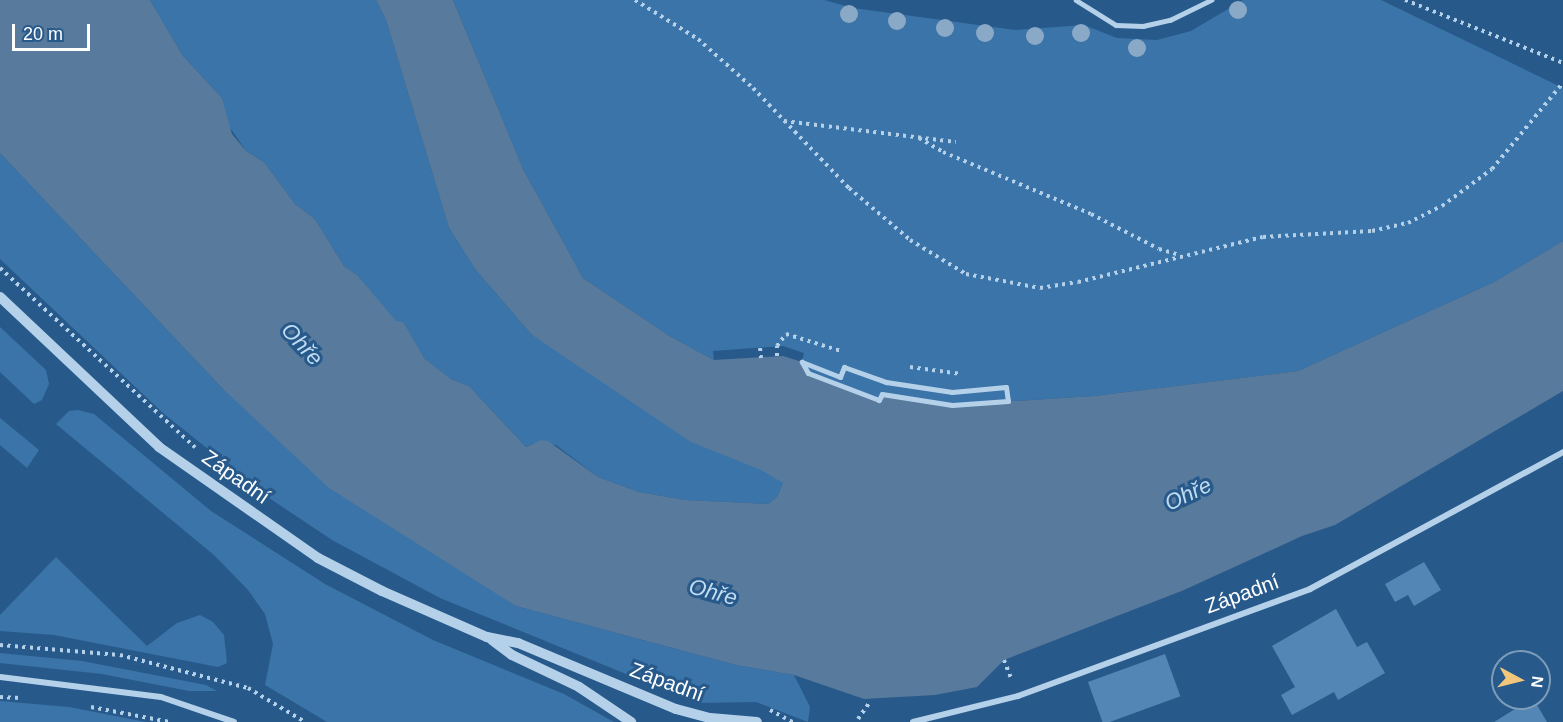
<!DOCTYPE html>
<html>
<head>
<meta charset="utf-8">
<style>
  body { margin:0 }
  #map { position:relative; width:1563px; height:722px; overflow:hidden; background:#275a8b; font-family:Helvetica,sans-serif }
  div>[style] { position:absolute }
  .green>* { inset:0; background:#3b74a8 }
  .water>* { inset:0; background:#587a9c }
  .building>* { inset:0; background:#5386b4; transform-origin:0 0 }
  .path>* { height:4px; margin-top:-2px; transform-origin:0; background:repeating-linear-gradient(90deg,#b5d1ea 0 3px,transparent 0 7.5px) }
  .service>* { height:4.5px; margin:-2.25px; padding:0 2.25px; transform-origin:2.25px; border-radius:2.25px; background:#b5d1ea }
  .pedestrian>* { height:5px; margin:-2.5px; padding:0 2.5px; transform-origin:2.5px; border-radius:2.5px; background:#b5d1ea }
  .minor>* { height:6px; margin:-3px; padding:0 3px; transform-origin:3px; border-radius:3px; background:#b5d1ea }
  .tertiary>* { height:10px; margin:-5px; padding:0 5px; transform-origin:5px; border-radius:5px; background:#b5d1ea }
  .trees>* { width:18px; height:18px; margin:-9px; border-radius:50%; background:#89a9c7 }
  span { translate:-50% -50%; white-space:nowrap; text-align:center; line-height:1.15; -webkit-text-stroke:6px #275a8b; paint-order:stroke }
  .street-label { font-size:21px; color:#fff }
  .water-label { font-size:22px; color:#c1dbf1; font-style:italic }
  .north { position:absolute; left:1491px; top:650px; width:60px; height:60px; box-sizing:border-box; background:#275a8b; border:2px solid #7d9cb9; border-radius:50%; rotate:97deg; font-size:16px; font-weight:700; line-height:24px; text-align:center; color:#fff }
  .north::after { content:''; display:block; margin:auto; width:21px; height:27px; background:#f2c77b; clip-path:polygon(50% 0,100% 100%,50% 72%,0 100%) }
  .scale { position:absolute; left:12px; top:24px; width:78px; height:27px; box-sizing:border-box; border:3px solid #fff; border-top:0; padding-left:8px; font-size:18px; line-height:21px; white-space:nowrap; color:#fff; -webkit-text-stroke:4px #275a8b; paint-order:stroke }
</style>
</head>
<body>
<div id="map">
  <div class="green">
    <i style="clip-path:polygon(150px 0,376px 0,386px 20px,449px 228px,475px 269px,532px 335px,777px 478px,783px 483px,777px 497px,768px 504px,685px 500px,639px 492px,598px 477px,556px 445px,534px 443px,526px 447px,469px 386px,451px 379px,424px 358px,357px 275px,344px 266px,315px 219px,295px 204px,264px 162px,246px 151px,227px 123px,222px 98px,183px 56px)"></i>
    <i style="clip-path:polygon(453px 0,824px 0,853px 8px,1015px 30px,1084px 25px,1117px 38px,1157px 40px,1191px 31px,1243px 0,1381px 0,1563px 88px,1563px 241px,1494px 282px,1298px 371px,1094px 396px,952px 405px,879px 400px,808px 373px,801px 366px,804px 353px,783px 346px,713px 351px,714px 360px,671px 337px,583px 278px,523px 169px)"></i>
    <i style="clip-path:polygon(0 153px,222px 388px,516px 606px,736px 665px,794px 675px,810px 707px,808px 722px,756px 702px,697px 703px,440px 598px,332px 540px,269px 498px,163px 413px,0 259px)"></i>
    <i style="clip-path:polygon(0 327px,46px 370px,49px 384px,42px 400px,34px 404px,0 372px)"></i>
    <i style="clip-path:polygon(78px 410px,94px 414px,211px 511px,325px 584px,433px 640px,564px 694px,614px 722px,327px 722px,265px 685px,273px 644px,265px 614px,248px 590px,215px 556px,56px 424px,69px 411px)"></i>
    <i style="clip-path:polygon(0 418px,39px 450px,27px 468px,0 445px)"></i>
    <i style="clip-path:polygon(56px 557px,147px 646px,177px 623px,200px 615px,213px 622px,224px 635px,227px 663px,218px 667px,54px 635px,0 631px,0 615px)"></i>
    <i style="clip-path:polygon(0 653px,82px 661px,206px 685px,217px 691px,189px 691px,102px 674px,0 663px)"></i>
    <i style="clip-path:polygon(0 701px,69px 707px,146px 722px,0 722px)"></i>
  </div>
  <div class="water">
    <i style="clip-path:polygon(0 0,150px 0,183px 56px,222px 98px,232px 134px,246px 151px,264px 162px,295px 204px,315px 219px,344px 266px,357px 275px,396px 321px,403px 322px,424px 358px,451px 379px,469px 386px,526px 447px,541px 440px,548px 441px,598px 477px,639px 492px,685px 500px,768px 504px,777px 497px,783px 483px,761px 470px,691px 442px,532px 335px,475px 269px,449px 228px,386px 20px,376px 0,453px 0,523px 169px,583px 278px,671px 337px,714px 360px,783px 356px,802px 362px,808px 373px,879px 399px,882px 394px,952px 405px,1094px 396px,1298px 371px,1494px 282px,1563px 241px,1563px 391px,1335px 525px,1302px 536px,1184px 590px,1004px 660px,977px 687px,935px 695px,864px 699px,794px 675px,736px 665px,516px 606px,329px 488px,222px 388px,0 153px)"></i>
  </div>
  <div class="building">
    <i style="clip-path:polygon(1424px 562px,1441px 590px,1414px 606px,1408px 595px,1395px 602px,1385px 584px)"></i>
    <i style="clip-path:polygon(1336px 609px,1357px 647px,1367px 642px,1385px 673px,1338px 700px,1334px 692px,1292px 715px,1281px 695px,1295px 687px,1272px 646px)"></i>
    <i style="left:1165px;top:654px;width:45px;height:82px;rotate:70deg"></i>
    <i style="clip-path:polygon(1533px 698px,1547px 722px,1494px 722px)"></i>
  </div>
  <div class="path">
    <i style="left:635px;top:0;width:74px;rotate:31.8deg"></i>
    <i style="left:698px;top:39px;width:74px;rotate:41.7deg"></i>
    <i style="left:753px;top:88px;width:139px;rotate:46.2deg"></i>
    <i style="left:849px;top:188px;width:80px;rotate:40.4deg"></i>
    <i style="left:910px;top:240px;width:66px;rotate:31.3deg"></i>
    <i style="left:966px;top:274px;width:75px;rotate:10.7deg"></i>
    <i style="left:1040px;top:288px;width:38px;rotate:-9deg"></i>
    <i style="left:1078px;top:282px;width:190px;rotate:-13.7deg"></i>
    <i style="left:1263px;top:237px;width:109px;rotate:-3.2deg"></i>
    <i style="left:1372px;top:231px;width:37px;rotate:-13deg"></i>
    <i style="left:1408px;top:223px;width:38px;rotate:-27deg"></i>
    <i style="left:1442px;top:206px;width:62px;rotate:-36.5deg"></i>
    <i style="left:1492px;top:169px;width:112px;rotate:-50.5deg"></i>
    <i style="left:1405px;top:0;width:170px;rotate:21.7deg"></i>
    <i style="left:784px;top:121px;width:173px;rotate:7deg"></i>
    <i style="left:919px;top:138px;width:28px;rotate:30deg"></i>
    <i style="left:943px;top:152px;width:160px;rotate:22.7deg"></i>
    <i style="left:1091px;top:214px;width:76px;rotate:27.2deg"></i>
    <i style="left:1159px;top:249px;width:22px;rotate:16deg"></i>
    <i style="left:0;top:268px;width:265px;rotate:42.6deg"></i>
    <i style="left:760px;top:348px;width:10px;rotate:84deg"></i>
    <i style="left:777px;top:356px;width:10px;rotate:-90deg"></i>
    <i style="left:777px;top:346px;width:15px;rotate:-53deg"></i>
    <i style="left:786px;top:334px;width:58px;rotate:17.2deg"></i>
    <i style="left:910px;top:367px;width:52px;rotate:7.7deg"></i>
    <i style="left:0;top:645px;width:120px;rotate:4.8deg"></i>
    <i style="left:120px;top:655px;width:132px;rotate:14.5deg"></i>
    <i style="left:248px;top:688px;width:66px;rotate:30.8deg"></i>
    <i style="left:1004px;top:660px;width:22px;rotate:69deg"></i>
    <i style="left:0;top:697px;width:21px;rotate:3deg"></i>
    <i style="left:91px;top:707px;width:80px;rotate:10.8deg"></i>
    <i style="left:770px;top:710px;width:26px;rotate:28deg"></i>
    <i style="left:858px;top:719px;width:19px;rotate:-55deg"></i>
  </div>
  <div class="service">
    <i style="left:1076px;top:0;width:47px;rotate:32deg"></i>
    <i style="left:1116px;top:25px;width:27px;rotate:2deg"></i>
    <i style="left:1143px;top:26px;width:28px;rotate:-13deg"></i>
    <i style="left:1170px;top:20px;width:46px;rotate:-26deg"></i>
  </div>
  <div class="pedestrian">
    <i style="left:802px;top:362px;width:41px;rotate:21.5deg"></i>
    <i style="left:840px;top:377px;width:11px;rotate:-68deg"></i>
    <i style="left:844px;top:367px;width:45px;rotate:19.7deg"></i>
    <i style="left:886px;top:382px;width:67px;rotate:8.6deg"></i>
    <i style="left:952px;top:392px;width:54px;rotate:-5.3deg"></i>
    <i style="left:1006px;top:387px;width:14px;rotate:82deg"></i>
    <i style="left:1008px;top:401px;width:56px;rotate:175.9deg"></i>
    <i style="left:952px;top:405px;width:71px;rotate:-171.1deg"></i>
    <i style="left:882px;top:394px;width:7px;rotate:117deg"></i>
    <i style="left:879px;top:400px;width:76px;rotate:-159.2deg"></i>
    <i style="left:808px;top:373px;width:13px;rotate:-119deg"></i>
  </div>
  <div class="minor">
    <i style="left:0;top:677px;width:162px;rotate:7.1deg"></i>
    <i style="left:161px;top:697px;width:77px;rotate:18.9deg"></i>
    <i style="left:913px;top:722px;width:108px;rotate:-13.9deg"></i>
    <i style="left:1018px;top:696px;width:311px;rotate:-20.1deg"></i>
    <i style="left:1310px;top:589px;width:288px;rotate:-28.4deg"></i>
  </div>
  <div class="tertiary">
    <i style="left:0;top:297px;width:219px;rotate:43.3deg"></i>
    <i style="left:159px;top:447px;width:194px;rotate:34.9deg"></i>
    <i style="left:318px;top:558px;width:72px;rotate:27.3deg"></i>
    <i style="left:382px;top:591px;width:115px;rotate:23.7deg"></i>
    <i style="left:487px;top:637px;width:32px;rotate:11deg"></i>
    <i style="left:518px;top:643px;width:171px;rotate:22.7deg"></i>
    <i style="left:676px;top:709px;width:35px;rotate:15deg"></i>
    <i style="left:710px;top:718px;width:47px;rotate:4.9deg"></i>
    <i style="left:492px;top:640px;width:25px;rotate:37deg"></i>
    <i style="left:512px;top:655px;width:74px;rotate:25.5deg"></i>
    <i style="left:579px;top:687px;width:63px;rotate:33.9deg"></i>
  </div>
  <div class="trees">
    <i style="left:1238px;top:10px"></i>
    <i style="left:849px;top:14px"></i>
    <i style="left:897px;top:21px"></i>
    <i style="left:945px;top:28px"></i>
    <i style="left:985px;top:33px"></i>
    <i style="left:1081px;top:33px"></i>
    <i style="left:1035px;top:36px"></i>
    <i style="left:1137px;top:48px"></i>
  </div>
  <div class="street-label">
    <span style="left:236px;top:477px;rotate:35deg">Západní</span>
    <span style="left:1242px;top:594px;rotate:-20deg">Západní</span>
    <span style="left:667px;top:682px;rotate:20deg">Západní</span>
  </div>
  <div class="water-label">
    <span style="left:302px;top:344px;rotate:47deg">Ohře</span>
    <span style="left:1188px;top:494px;rotate:-26deg">Ohře</span>
    <span style="left:713px;top:592px;rotate:15deg">Ohře</span>
  </div>
  <div class="north">N</div>
  <div class="scale">20 m</div>
</div>
</body>
</html>
